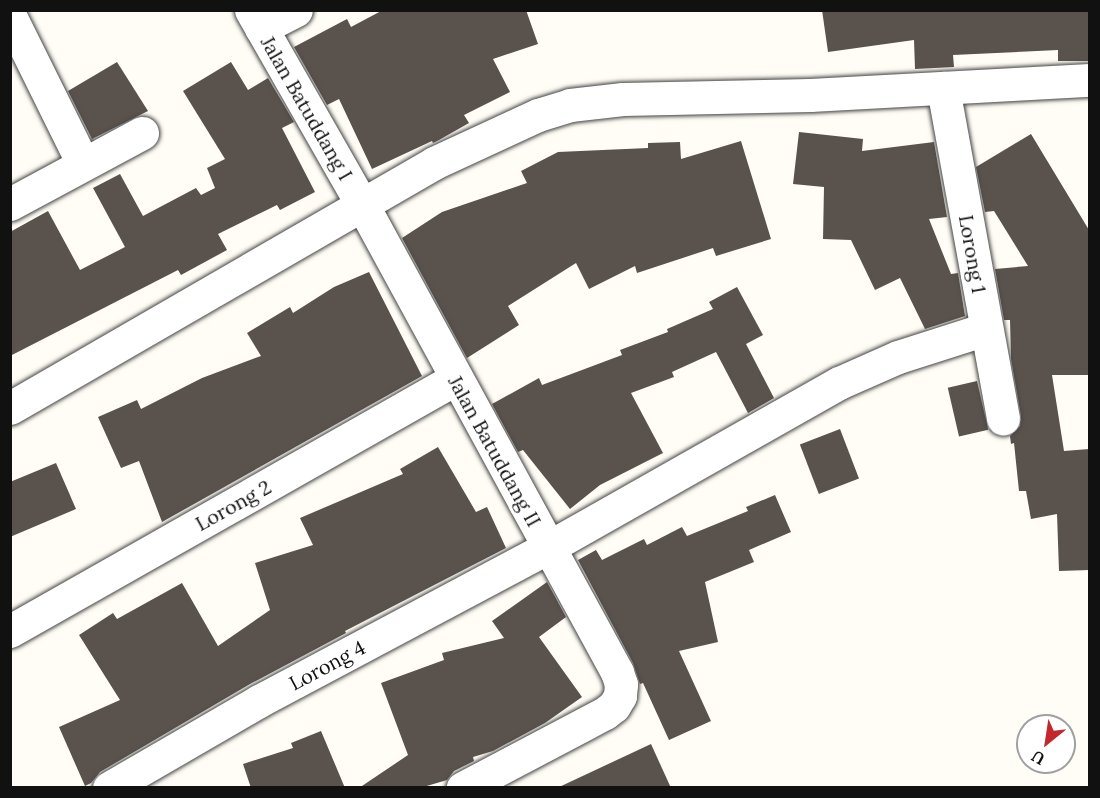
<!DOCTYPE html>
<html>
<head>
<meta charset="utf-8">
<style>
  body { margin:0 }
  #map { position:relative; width:1100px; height:798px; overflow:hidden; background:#fffdf5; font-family:Lora,serif }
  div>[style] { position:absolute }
  .building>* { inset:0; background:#5a524d; transform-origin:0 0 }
  .roads { filter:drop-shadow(0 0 2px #444) drop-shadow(0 0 2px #444) }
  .street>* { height:33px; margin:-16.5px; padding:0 16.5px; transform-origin:16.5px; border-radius:16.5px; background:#fff }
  span { translate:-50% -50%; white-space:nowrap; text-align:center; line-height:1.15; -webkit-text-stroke:6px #fff; paint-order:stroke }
  .street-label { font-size:20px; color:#111 }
  .frame { position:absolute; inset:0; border:12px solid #111; pointer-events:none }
  .north { position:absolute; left:1016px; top:714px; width:60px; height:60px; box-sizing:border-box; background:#fff; border:2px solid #a0a0a0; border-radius:50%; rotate:210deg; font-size:16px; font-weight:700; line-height:24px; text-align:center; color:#111 }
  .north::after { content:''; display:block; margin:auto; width:21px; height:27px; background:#c4262e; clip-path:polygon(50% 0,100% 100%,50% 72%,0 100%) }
</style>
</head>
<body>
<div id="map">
  <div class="building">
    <i style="clip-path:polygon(383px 10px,526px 10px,538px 44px,493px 59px,510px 92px,464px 115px,469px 123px,439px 140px,433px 143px,432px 141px,372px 169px,339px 99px,327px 105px,294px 47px,347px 19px,351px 27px)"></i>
    <i style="clip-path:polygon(822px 10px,1089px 10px,1089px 61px,1058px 61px,1058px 50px,953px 55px,954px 67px,915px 69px,914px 40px,828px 52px)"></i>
    <i style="clip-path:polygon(117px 62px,148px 111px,92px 139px,68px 91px)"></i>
    <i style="clip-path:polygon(231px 62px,248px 90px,268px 78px,294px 122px,282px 128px,315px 192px,280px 210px,277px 205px,218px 234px,227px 250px,181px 275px,178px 270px,10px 356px,10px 232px,48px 211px,80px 270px,125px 247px,93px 188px,120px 174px,143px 216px,196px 188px,201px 195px,215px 188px,207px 168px,225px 159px,183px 91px)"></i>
    <i style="clip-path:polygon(799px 132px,863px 139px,862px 151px,934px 142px,947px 217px,929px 219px,951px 274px,958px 273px,965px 316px,925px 329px,900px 278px,875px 290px,851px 240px,823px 239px,824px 187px,793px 184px)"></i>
    <i style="clip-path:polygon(1031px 134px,1089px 230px,1089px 375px,1052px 375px,1064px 451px,1089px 449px,1089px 570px,1059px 571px,1057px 514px,1031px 519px,1026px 491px,1019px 491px,1014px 443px,1011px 444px,1010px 436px,1020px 426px,1021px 416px,1011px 359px,1010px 320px,1004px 320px,995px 269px,1028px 266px,994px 211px,985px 212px,976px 167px)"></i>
    <i style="clip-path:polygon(741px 141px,771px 239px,716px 256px,713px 248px,637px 273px,635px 266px,589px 289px,576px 263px,508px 306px,519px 325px,467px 358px,402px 238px,442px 212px,527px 183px,521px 171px,558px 152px,648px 148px,648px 143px,680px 142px,681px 159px)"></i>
    <i style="clip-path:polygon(369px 272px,422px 376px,162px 522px,139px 461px,121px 468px,98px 417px,137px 400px,141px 409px,202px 378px,261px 356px,247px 333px,290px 307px,293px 313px,334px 287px)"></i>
    <i style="clip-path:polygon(737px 287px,763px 335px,746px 344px,774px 398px,748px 413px,716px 352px,672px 372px,674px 377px,631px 393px,663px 453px,600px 485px,570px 509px,523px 450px,518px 452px,492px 404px,539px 378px,542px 385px,622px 355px,620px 350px,668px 332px,667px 329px,713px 309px,709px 302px)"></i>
    <i style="left:977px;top:381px;width:50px;height:30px;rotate:77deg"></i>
    <i style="left:840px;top:429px;width:53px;height:43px;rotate:69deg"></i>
    <i style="clip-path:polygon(438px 447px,476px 512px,487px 507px,506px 548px,345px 631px,346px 633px,250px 684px,100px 772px,91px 783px,85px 786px,59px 727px,120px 700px,79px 635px,113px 613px,117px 619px,182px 583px,218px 646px,270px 610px,255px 563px,313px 545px,300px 518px,403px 474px,400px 469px)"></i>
    <i style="clip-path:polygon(56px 463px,76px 509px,10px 537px,10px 482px)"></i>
    <i style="clip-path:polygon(775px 495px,791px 532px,749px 550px,754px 562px,705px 582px,718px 642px,679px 651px,711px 721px,669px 740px,643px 683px,640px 684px,633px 663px,578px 560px,596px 550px,602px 560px,644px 539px,647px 545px,682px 527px,687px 536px,748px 511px,746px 507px)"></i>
    <i style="clip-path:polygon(547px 582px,566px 617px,539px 637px,582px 697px,545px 723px,493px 751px,473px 757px,474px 761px,454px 771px,447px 780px,420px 788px,359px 788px,408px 755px,381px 683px,444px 660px,442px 653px,504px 638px,492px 621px)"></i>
    <i style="clip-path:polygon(321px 731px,345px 788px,251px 788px,243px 764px,293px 748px,291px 743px)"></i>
    <i style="clip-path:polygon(651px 744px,671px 788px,557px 788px)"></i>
  </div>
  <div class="roads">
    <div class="street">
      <i style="left:251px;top:10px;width:226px;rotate:60.3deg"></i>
      <i style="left:363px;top:206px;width:531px;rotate:61.41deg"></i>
      <i style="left:617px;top:672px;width:13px;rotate:72deg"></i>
      <i style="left:621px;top:684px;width:12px;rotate:95deg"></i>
      <i style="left:620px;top:696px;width:12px;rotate:121deg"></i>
      <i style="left:614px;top:706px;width:11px;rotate:142deg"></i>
      <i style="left:605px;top:713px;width:161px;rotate:152.2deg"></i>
      <i style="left:10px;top:16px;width:165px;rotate:63.7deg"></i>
      <i style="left:261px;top:28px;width:39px;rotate:-27deg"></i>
      <i style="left:943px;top:88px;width:336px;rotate:79.7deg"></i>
      <i style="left:10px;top:204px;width:150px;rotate:-28.3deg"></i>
      <i style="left:10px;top:408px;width:490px;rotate:-30deg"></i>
      <i style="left:434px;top:163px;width:115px;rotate:-24.8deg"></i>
      <i style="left:538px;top:115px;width:34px;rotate:-17deg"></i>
      <i style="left:570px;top:105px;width:53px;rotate:-6.5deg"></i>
      <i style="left:623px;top:99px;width:187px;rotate:-1.2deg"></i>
      <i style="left:810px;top:95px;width:280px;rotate:-3.1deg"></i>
      <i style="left:10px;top:631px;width:511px;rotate:-29.52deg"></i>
      <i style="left:109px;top:788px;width:173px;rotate:-30.1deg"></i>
      <i style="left:259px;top:701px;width:328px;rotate:-28deg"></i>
      <i style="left:549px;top:547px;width:333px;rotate:-29.5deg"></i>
      <i style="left:839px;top:383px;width:64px;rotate:-23.8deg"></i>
      <i style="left:898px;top:357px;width:92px;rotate:-17.7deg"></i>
    </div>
  </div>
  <div class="street-label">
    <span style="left:307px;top:108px;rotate:60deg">Jalan Batuddang I</span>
    <span style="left:973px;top:254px;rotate:80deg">Lorong 1</span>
    <span style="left:495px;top:451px;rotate:61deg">Jalan Batuddang II</span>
    <span style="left:233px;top:505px;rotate:-29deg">Lorong 2</span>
    <span style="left:327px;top:665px;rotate:-28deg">Lorong 4</span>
  </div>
  <div class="frame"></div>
  <div class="north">U</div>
</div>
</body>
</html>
